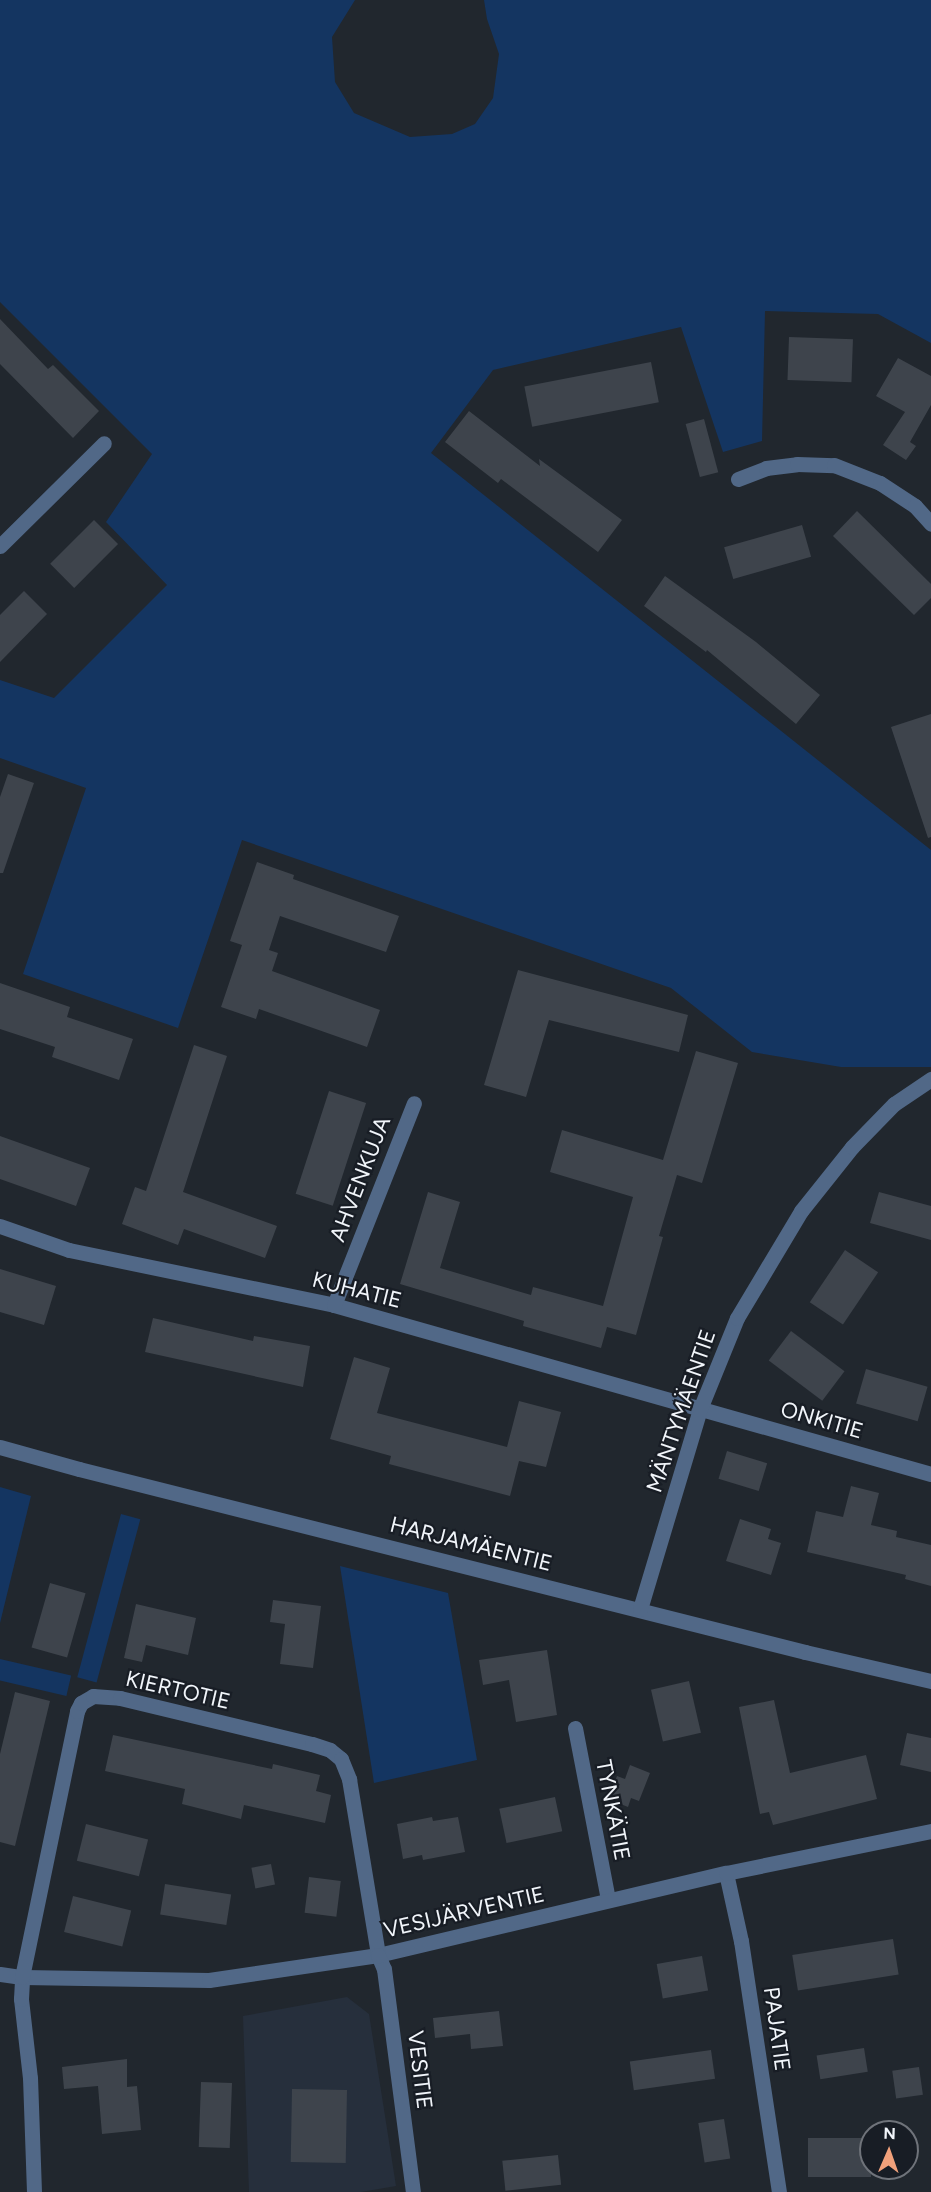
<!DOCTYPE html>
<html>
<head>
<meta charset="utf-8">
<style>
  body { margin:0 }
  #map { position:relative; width:931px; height:2192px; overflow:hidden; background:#21272e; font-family:Figtree,sans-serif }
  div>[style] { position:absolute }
  .built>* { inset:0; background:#262f3c }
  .green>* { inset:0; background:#143561; transform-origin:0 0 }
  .building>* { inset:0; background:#3e444c; transform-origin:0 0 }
  .minor>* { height:15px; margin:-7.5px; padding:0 7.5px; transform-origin:7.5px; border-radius:7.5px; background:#516887 }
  span { translate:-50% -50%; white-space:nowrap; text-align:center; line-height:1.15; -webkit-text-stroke:4.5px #181d25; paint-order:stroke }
  .street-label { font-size:22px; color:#f1f5fa }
  .north { position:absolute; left:859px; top:2120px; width:60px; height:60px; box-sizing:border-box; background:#181d25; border:2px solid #6f737a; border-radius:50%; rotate:2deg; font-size:16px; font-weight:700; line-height:24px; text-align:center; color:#f1f5fa }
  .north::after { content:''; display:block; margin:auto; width:21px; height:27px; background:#f1a17b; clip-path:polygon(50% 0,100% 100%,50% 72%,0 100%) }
</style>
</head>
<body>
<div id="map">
  <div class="built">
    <i style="clip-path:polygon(347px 1997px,369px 2014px,396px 2186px,361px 2192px,249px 2192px,243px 2016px)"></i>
  </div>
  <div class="green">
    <i style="clip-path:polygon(0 0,355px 0,332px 37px,335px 82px,354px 113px,410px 137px,452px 134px,475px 124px,493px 98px,499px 54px,487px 19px,484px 0,931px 0,931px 343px,878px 314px,765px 311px,762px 441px,723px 452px,681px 327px,493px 370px,431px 453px,931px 850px,931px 1067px,841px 1067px,752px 1052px,671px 988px,242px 840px,178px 1028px,23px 974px,86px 788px,0 758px,0 680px,54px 698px,167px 585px,106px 522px,152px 454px,0 302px)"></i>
    <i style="clip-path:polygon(0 1487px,31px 1496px,0 1623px)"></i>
    <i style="left:121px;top:1514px;width:20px;height:169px;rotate:15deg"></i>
    <i style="clip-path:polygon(340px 1566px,448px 1593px,477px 1760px,374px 1783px)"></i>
    <i style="left:0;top:1659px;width:73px;height:21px;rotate:13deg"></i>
  </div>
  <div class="building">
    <i style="clip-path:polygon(0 319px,48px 369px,53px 365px,99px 411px,73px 438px,0 364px)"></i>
    <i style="left:789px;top:337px;width:64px;height:43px;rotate:2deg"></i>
    <i style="clip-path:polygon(898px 358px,931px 376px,931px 405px,910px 442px,916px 446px,906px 460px,883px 445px,905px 412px,876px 396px)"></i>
    <i style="left:651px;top:362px;width:41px;height:129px;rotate:79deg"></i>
    <i style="clip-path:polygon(469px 411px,540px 466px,539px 459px,622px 520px,598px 552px,501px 479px,498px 483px,445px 442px)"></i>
    <i style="left:704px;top:419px;width:55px;height:19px;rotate:75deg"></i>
    <i style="clip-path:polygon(857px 511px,931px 584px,931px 598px,914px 615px,833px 536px)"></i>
    <i style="left:94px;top:520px;width:34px;height:62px;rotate:45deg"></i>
    <i style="left:802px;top:525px;width:33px;height:81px;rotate:74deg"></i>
    <i style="clip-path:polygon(665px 576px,756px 642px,820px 695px,796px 724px,707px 650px,706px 652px,644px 606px)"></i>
    <i style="clip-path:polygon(24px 591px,47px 614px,0 662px,0 615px)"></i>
    <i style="clip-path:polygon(931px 714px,931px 837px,928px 838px,891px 727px)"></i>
    <i style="clip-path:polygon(8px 774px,34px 783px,3px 873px,0 873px,0 797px)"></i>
    <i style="clip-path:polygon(257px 862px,294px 875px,293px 879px,399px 916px,386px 952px,280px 916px,269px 950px,278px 953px,272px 971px,380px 1010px,367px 1047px,259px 1009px,256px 1019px,221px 1007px,242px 945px,230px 941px)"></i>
    <i style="clip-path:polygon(518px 970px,688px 1015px,679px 1052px,549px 1020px,526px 1097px,484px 1085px)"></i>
    <i style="clip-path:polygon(0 983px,70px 1007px,67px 1017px,133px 1039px,119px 1080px,52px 1057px,55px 1047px,0 1029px)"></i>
    <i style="clip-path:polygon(194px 1045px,227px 1056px,183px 1192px,277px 1226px,265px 1258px,184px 1229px,178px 1245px,122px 1224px,135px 1187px,146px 1191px)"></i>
    <i style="clip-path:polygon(696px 1051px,738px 1063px,702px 1183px,677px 1175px,659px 1236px,663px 1237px,636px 1335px,607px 1327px,601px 1348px,523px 1326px,524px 1321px,400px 1284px,428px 1192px,460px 1202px,440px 1268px,531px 1295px,533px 1287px,603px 1306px,633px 1197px,550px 1172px,562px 1130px,663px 1160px)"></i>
    <i style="left:329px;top:1091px;width:39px;height:108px;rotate:18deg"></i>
    <i style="clip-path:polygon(0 1136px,90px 1168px,76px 1206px,0 1179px)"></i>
    <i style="clip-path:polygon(879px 1192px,931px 1206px,931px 1240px,870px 1223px)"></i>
    <i style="left:845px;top:1250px;width:40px;height:63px;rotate:34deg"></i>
    <i style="clip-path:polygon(0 1269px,56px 1286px,44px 1325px,0 1312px)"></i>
    <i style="clip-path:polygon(153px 1318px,253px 1341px,254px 1336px,310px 1346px,303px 1387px,145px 1352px)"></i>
    <i style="left:791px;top:1331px;width:67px;height:37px;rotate:37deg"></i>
    <i style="clip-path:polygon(354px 1357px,390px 1368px,377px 1413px,507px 1447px,519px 1401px,561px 1412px,546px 1467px,519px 1461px,510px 1496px,389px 1464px,391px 1456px,330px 1439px)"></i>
    <i style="left:866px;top:1369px;width:64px;height:36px;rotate:16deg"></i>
    <i style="left:727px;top:1451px;width:42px;height:29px;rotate:17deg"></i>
    <i style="clip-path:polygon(851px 1486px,879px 1493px,871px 1525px,897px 1531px,896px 1537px,931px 1545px,931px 1586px,905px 1579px,906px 1575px,807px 1552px,816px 1511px,843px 1517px)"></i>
    <i style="clip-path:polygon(740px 1519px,771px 1529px,768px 1539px,781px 1543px,771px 1575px,726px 1561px)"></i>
    <i style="left:50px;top:1583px;width:37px;height:67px;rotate:16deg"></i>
    <i style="clip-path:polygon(273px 1600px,321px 1606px,313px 1668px,280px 1664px,285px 1624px,270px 1622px)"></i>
    <i style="clip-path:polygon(136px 1604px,196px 1618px,188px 1655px,146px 1645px,142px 1662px,124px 1658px)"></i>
    <i style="clip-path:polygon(547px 1650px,557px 1715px,516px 1722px,509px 1680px,483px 1685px,479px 1660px)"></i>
    <i style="left:689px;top:1681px;width:53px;height:39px;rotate:77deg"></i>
    <i style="clip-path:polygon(15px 1692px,50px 1701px,15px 1846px,0 1842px,0 1754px)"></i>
    <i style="clip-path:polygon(774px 1700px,790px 1773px,866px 1755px,877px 1799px,773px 1825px,769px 1812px,760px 1814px,739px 1707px)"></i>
    <i style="clip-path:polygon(907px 1733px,931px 1738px,931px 1772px,900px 1765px)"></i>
    <i style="clip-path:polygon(113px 1735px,272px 1769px,273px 1764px,320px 1775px,316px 1791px,331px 1795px,325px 1823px,244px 1805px,241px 1819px,182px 1804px,185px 1789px,105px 1771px)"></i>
    <i style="clip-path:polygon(630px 1765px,650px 1773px,639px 1801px,631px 1798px,628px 1807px,608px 1799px,617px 1776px,625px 1779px)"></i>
    <i style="left:555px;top:1797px;width:35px;height:57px;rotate:78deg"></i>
    <i style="clip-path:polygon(432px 1817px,433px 1821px,458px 1817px,465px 1852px,423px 1860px,422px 1855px,403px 1859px,397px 1824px)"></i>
    <i style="left:86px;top:1824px;width:64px;height:38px;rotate:14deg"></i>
    <i style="left:271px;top:1864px;width:21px;height:20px;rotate:79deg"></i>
    <i style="left:309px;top:1877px;width:32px;height:36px;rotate:7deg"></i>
    <i style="left:165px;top:1884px;width:67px;height:31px;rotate:9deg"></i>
    <i style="left:73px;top:1896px;width:60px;height:37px;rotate:14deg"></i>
    <i style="left:893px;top:1939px;width:36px;height:102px;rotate:81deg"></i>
    <i style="left:702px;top:1956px;width:35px;height:46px;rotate:80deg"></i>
    <i style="clip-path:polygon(499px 2011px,503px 2046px,471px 2049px,470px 2034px,435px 2038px,433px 2018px)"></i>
    <i style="left:864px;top:2048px;width:24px;height:48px;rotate:81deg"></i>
    <i style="left:711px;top:2050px;width:29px;height:82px;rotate:82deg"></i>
    <i style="clip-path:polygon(127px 2059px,127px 2087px,137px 2086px,141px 2130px,102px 2134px,98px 2086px,64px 2089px,62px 2067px)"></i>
    <i style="left:919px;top:2067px;width:28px;height:27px;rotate:82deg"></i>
    <i style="left:201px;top:2082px;width:31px;height:65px;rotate:2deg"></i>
    <i style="left:292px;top:2089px;width:55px;height:73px;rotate:1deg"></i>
    <i style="left:724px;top:2119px;width:40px;height:26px;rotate:81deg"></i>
    <i style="left:871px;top:2138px;width:39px;height:63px;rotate:90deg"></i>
    <i style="left:558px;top:2155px;width:30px;height:56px;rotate:84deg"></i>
  </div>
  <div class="minor">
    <i style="left:738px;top:479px;width:30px;rotate:-21deg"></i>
    <i style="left:766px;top:468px;width:31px;rotate:-7deg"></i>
    <i style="left:797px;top:464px;width:37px;rotate:2deg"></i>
    <i style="left:834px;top:465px;width:49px;rotate:21.4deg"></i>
    <i style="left:880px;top:483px;width:42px;rotate:33.3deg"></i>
    <i style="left:915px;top:506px;width:24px;rotate:48deg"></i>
    <i style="left:0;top:546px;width:146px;rotate:-44.7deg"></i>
    <i style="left:0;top:1226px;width:73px;rotate:19.2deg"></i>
    <i style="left:69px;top:1250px;width:271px;rotate:11.7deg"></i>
    <i style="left:334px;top:1305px;width:620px;rotate:15.81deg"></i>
    <i style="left:334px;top:1305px;width:217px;rotate:-68.4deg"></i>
    <i style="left:0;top:1447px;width:82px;rotate:15.6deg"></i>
    <i style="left:79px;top:1469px;width:749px;rotate:14.15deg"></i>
    <i style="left:805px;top:1652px;width:129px;rotate:13deg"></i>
    <i style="left:640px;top:1609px;width:209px;rotate:-73.3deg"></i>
    <i style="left:700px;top:1409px;width:98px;rotate:-67.9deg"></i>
    <i style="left:737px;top:1318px;width:125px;rotate:-59.1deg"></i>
    <i style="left:801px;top:1211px;width:82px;rotate:-51.4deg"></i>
    <i style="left:852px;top:1147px;width:60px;rotate:-45.7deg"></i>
    <i style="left:894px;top:1104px;width:45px;rotate:-34deg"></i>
    <i style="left:575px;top:1728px;width:175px;rotate:79.1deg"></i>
    <i style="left:726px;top:1873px;width:70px;rotate:77.6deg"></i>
    <i style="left:741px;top:1941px;width:254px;rotate:81.4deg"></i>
    <i style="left:0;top:1974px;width:22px;rotate:8deg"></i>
    <i style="left:22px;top:1977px;width:187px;rotate:0.9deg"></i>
    <i style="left:209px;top:1980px;width:171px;rotate:-8.4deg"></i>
    <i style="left:378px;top:1955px;width:358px;rotate:-13.3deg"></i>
    <i style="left:726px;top:1873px;width:209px;rotate:-11.6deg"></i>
    <i style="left:34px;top:2192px;width:114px;rotate:-92deg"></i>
    <i style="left:30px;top:2078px;width:80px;rotate:-96.5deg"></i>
    <i style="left:21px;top:1999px;width:22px;rotate:-87deg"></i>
    <i style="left:22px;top:1977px;width:272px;rotate:-78.3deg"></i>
    <i style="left:77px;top:1711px;width:9px;rotate:-63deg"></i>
    <i style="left:81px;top:1703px;width:14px;rotate:-30deg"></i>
    <i style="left:93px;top:1696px;width:27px;rotate:4deg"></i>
    <i style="left:120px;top:1698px;width:197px;rotate:13.5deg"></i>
    <i style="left:312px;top:1744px;width:19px;rotate:18deg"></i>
    <i style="left:330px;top:1750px;width:14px;rotate:39deg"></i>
    <i style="left:341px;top:1759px;width:22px;rotate:68deg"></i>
    <i style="left:349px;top:1779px;width:178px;rotate:80.6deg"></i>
    <i style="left:378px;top:1955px;width:15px;rotate:67deg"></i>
    <i style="left:384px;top:1969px;width:225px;rotate:82.6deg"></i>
  </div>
  <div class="street-label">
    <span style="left:360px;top:1179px;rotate:-69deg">AHVENKUJA</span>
    <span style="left:357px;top:1290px;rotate:14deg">KUHATIE</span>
    <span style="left:681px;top:1411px;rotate:-71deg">MÄNTYMÄENTIE</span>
    <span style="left:822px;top:1420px;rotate:16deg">ONKITIE</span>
    <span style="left:471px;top:1544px;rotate:14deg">HARJAMÄENTIE</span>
    <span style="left:178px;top:1690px;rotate:13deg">KIERTOTIE</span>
    <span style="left:613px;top:1810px;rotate:79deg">TYNKÄTIE</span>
    <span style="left:464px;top:1912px;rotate:-13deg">VESIJÄRVENTIE</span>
    <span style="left:777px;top:2029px;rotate:82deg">PAJATIE</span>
    <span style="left:420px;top:2070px;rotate:83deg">VESITIE</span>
  </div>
  <div class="north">N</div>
</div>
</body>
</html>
